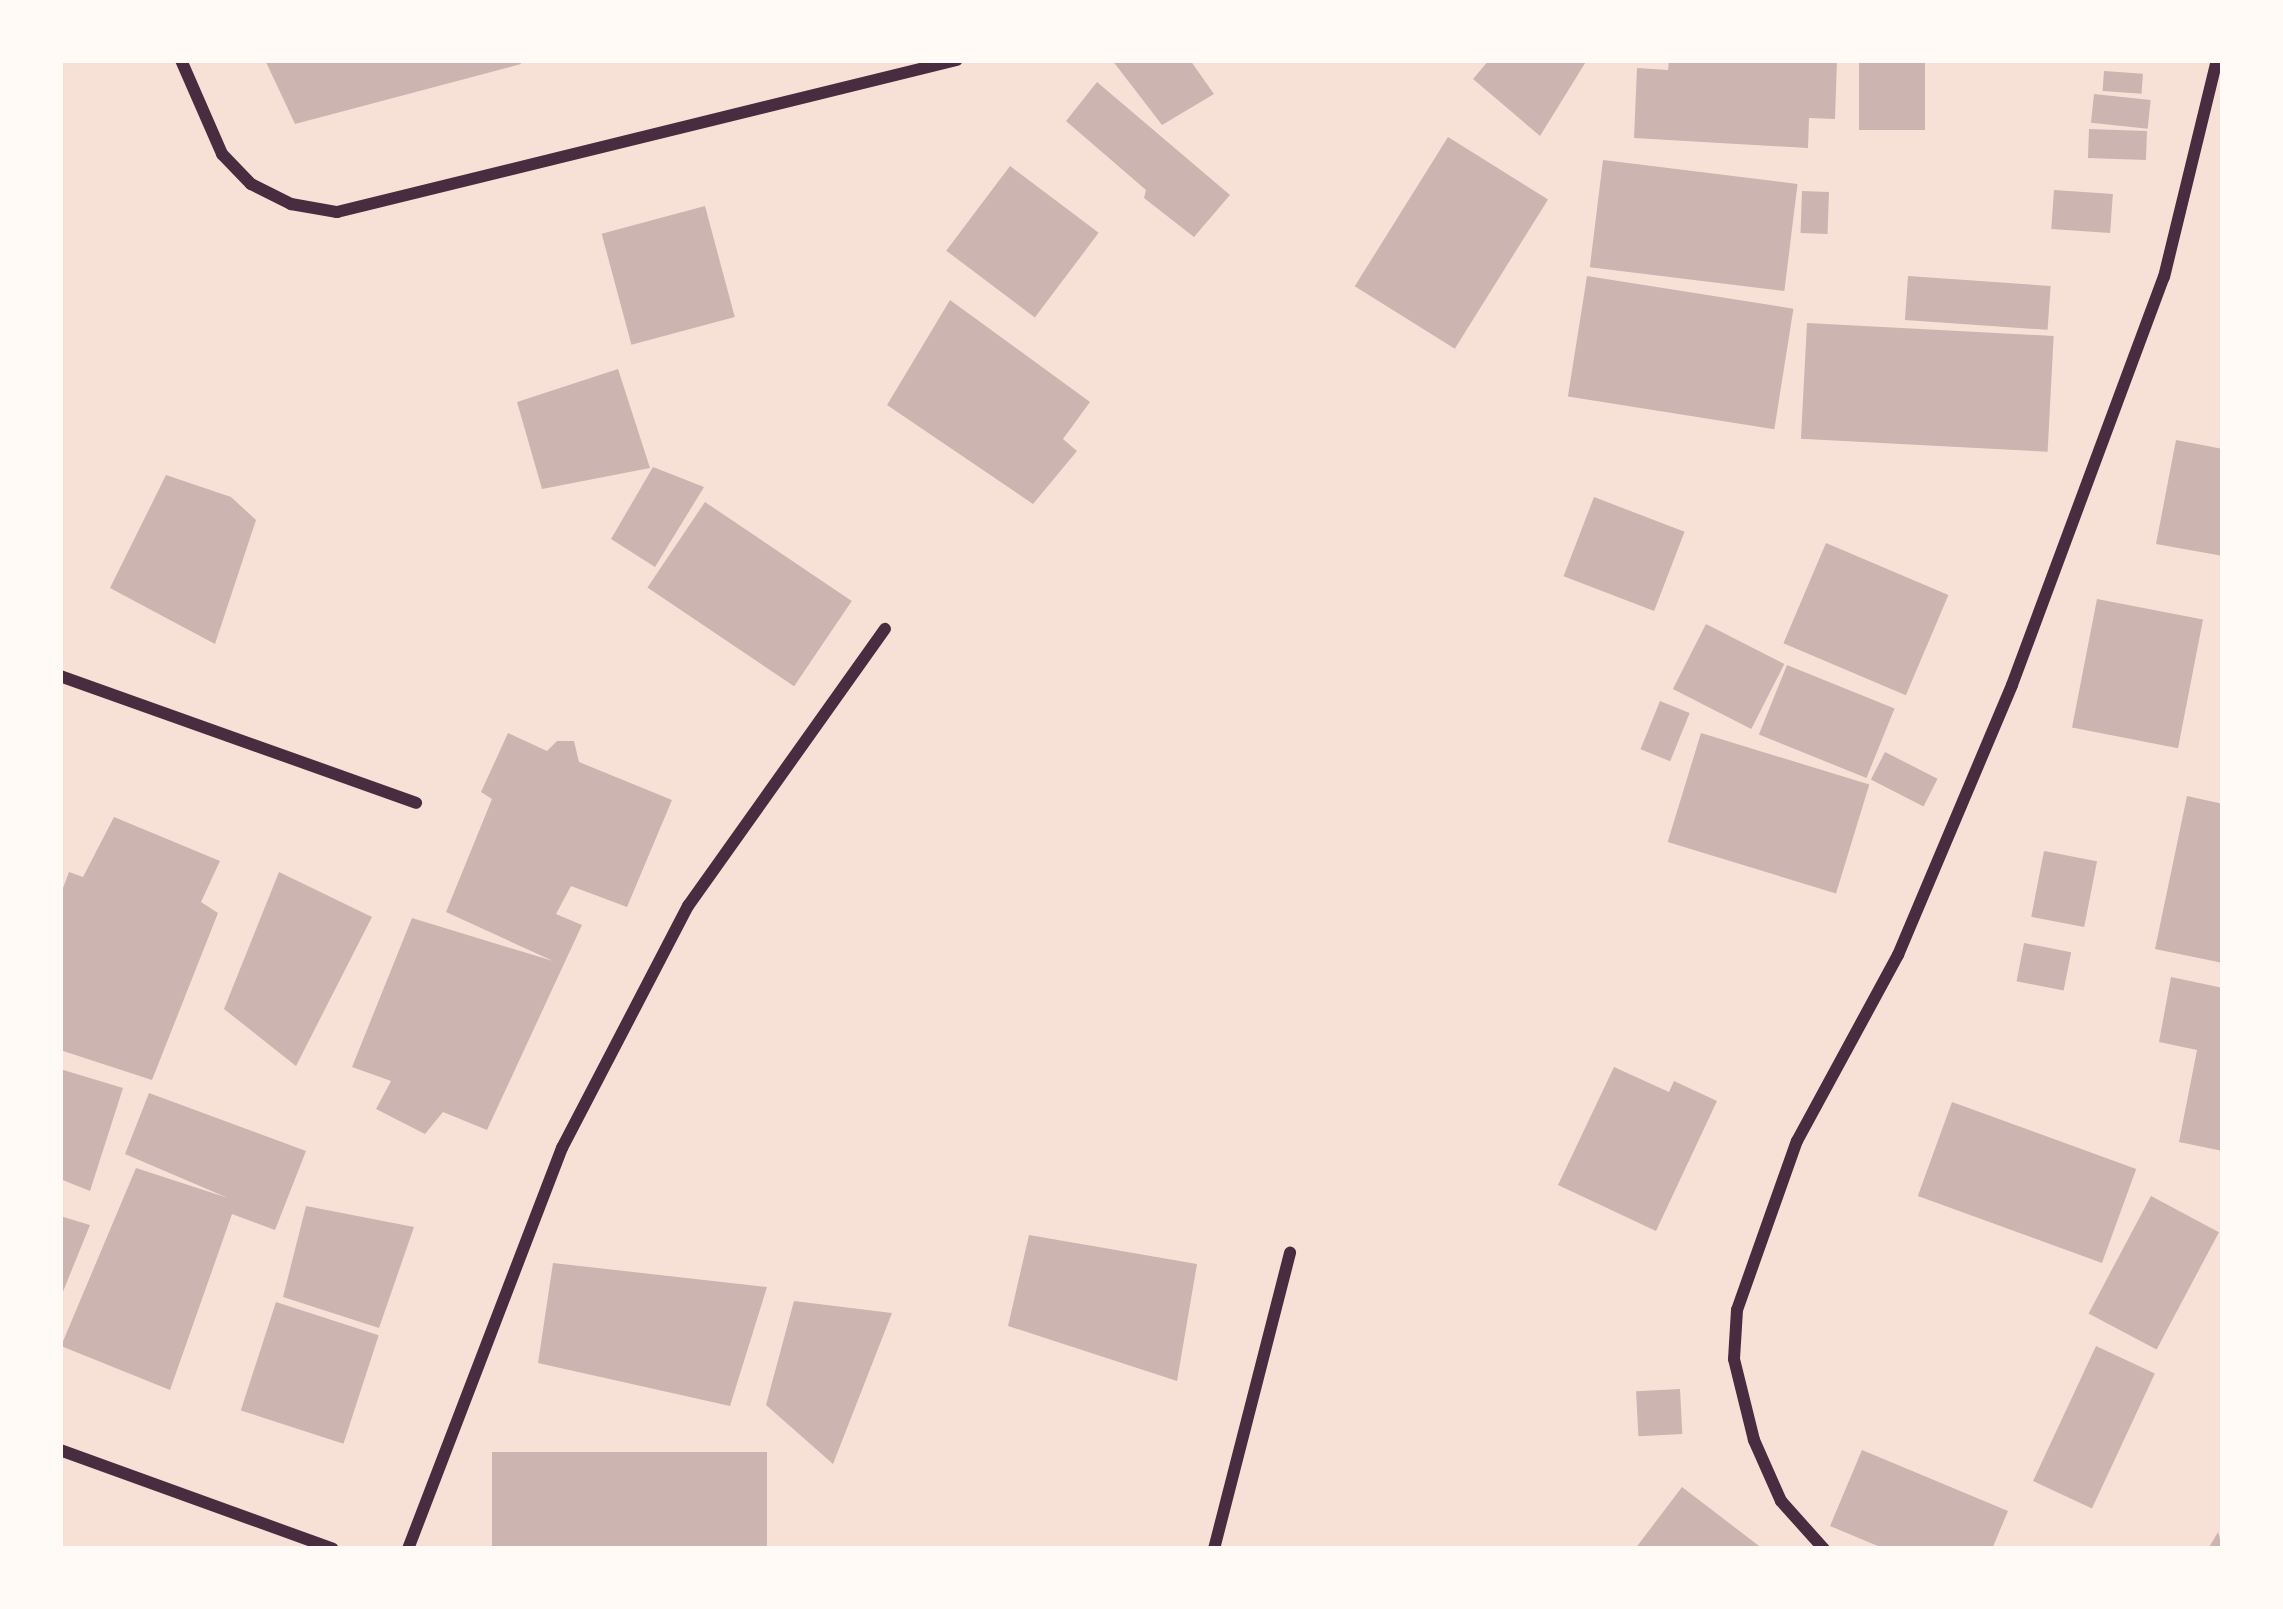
<!DOCTYPE html>
<html>
<head>
<meta charset="utf-8">
<style>
  body { margin:0 }
  #map { position:relative; width:2283px; height:1609px; overflow:hidden; background:#f7e1d7; font-family:Raleway,sans-serif }
  div>[style] { position:absolute }
  .building>* { inset:0; background:#ccb4b1; transform-origin:0 0 }
  .minor>* { height:12px; margin:-6px; padding:0 6px; transform-origin:6px; border-radius:6px; background:#4a2c40 }
  span { translate:-50% -50%; white-space:nowrap; text-align:center; line-height:1.15; -webkit-text-stroke:12px #fffaf5; paint-order:stroke }
  .frame { position:absolute; inset:0; border:63px solid #fffaf5; pointer-events:none }
</style>
</head>
<body>
<div id="map">
  <div class="building">
    <i style="clip-path:polygon(265px 60px,519px 60px,521px 64px,295px 124px)"></i>
    <i style="clip-path:polygon(1112px 60px,1190px 60px,1214px 94px,1162px 125px)"></i>
    <i style="clip-path:polygon(1489px 60px,1587px 60px,1540px 136px,1473px 79px)"></i>
    <i style="clip-path:polygon(1669px 60px,1837px 60px,1835px 119px,1809px 118px,1808px 148px,1634px 138px,1637px 68px,1668px 70px)"></i>
    <i style="left:1859px;top:60px;width:66px;height:70px"></i>
    <i style="left:2104px;top:71px;width:39px;height:20px;rotate:4deg"></i>
    <i style="clip-path:polygon(1097px 82px,1230px 195px,1194px 237px,1144px 198px,1146px 190px,1066px 121px)"></i>
    <i style="left:2094px;top:94px;width:57px;height:29px;rotate:6deg"></i>
    <i style="left:2089px;top:129px;width:58px;height:29px;rotate:2deg"></i>
    <i style="left:1448px;top:137px;width:118px;height:176px;rotate:32deg"></i>
    <i style="left:1603px;top:160px;width:196px;height:108px;rotate:7deg"></i>
    <i style="left:1010px;top:166px;width:111px;height:106px;rotate:37deg"></i>
    <i style="left:2054px;top:190px;width:59px;height:39px;rotate:4deg"></i>
    <i style="left:1802px;top:191px;width:27px;height:42px;rotate:2deg"></i>
    <i style="left:705px;top:206px;width:115px;height:107px;rotate:75deg"></i>
    <i style="left:1587px;top:276px;width:209px;height:122px;rotate:9deg"></i>
    <i style="left:1908px;top:276px;width:143px;height:44px;rotate:4deg"></i>
    <i style="clip-path:polygon(950px 300px,1090px 402px,1063px 439px,1077px 451px,1033px 504px,887px 405px)"></i>
    <i style="left:1807px;top:323px;width:247px;height:116px;rotate:3deg"></i>
    <i style="clip-path:polygon(618px 369px,650px 468px,542px 489px,517px 402px)"></i>
    <i style="clip-path:polygon(2176px 440px,2223px 449px,2223px 556px,2156px 544px)"></i>
    <i style="clip-path:polygon(653px 467px,704px 487px,655px 567px,611px 539px)"></i>
    <i style="clip-path:polygon(166px 475px,231px 497px,256px 520px,215px 644px,110px 588px)"></i>
    <i style="left:1594px;top:497px;width:97px;height:85px;rotate:21deg"></i>
    <i style="left:705px;top:502px;width:177px;height:103px;rotate:34deg"></i>
    <i style="left:1826px;top:543px;width:133px;height:109px;rotate:23deg"></i>
    <i style="left:2097px;top:599px;width:108px;height:131px;rotate:11deg"></i>
    <i style="left:1706px;top:624px;width:88px;height:73px;rotate:27deg"></i>
    <i style="left:1787px;top:665px;width:116px;height:75px;rotate:22deg"></i>
    <i style="left:1660px;top:701px;width:32px;height:52px;rotate:22deg"></i>
    <i style="clip-path:polygon(508px 733px,547px 751px,557px 741px,574px 741px,579px 762px,672px 800px,627px 907px,571px 886px,556px 914px,582px 925px,487px 1130px,443px 1112px,425px 1134px,376px 1109px,391px 1081px,352px 1067px,412px 918px,553px 961px,446px 912px,492px 799px,481px 792px)"></i>
    <i style="left:1701px;top:733px;width:176px;height:114px;rotate:17deg"></i>
    <i style="left:1885px;top:752px;width:59px;height:31px;rotate:27deg"></i>
    <i style="clip-path:polygon(2187px 796px,2223px 804px,2223px 963px,2155px 949px)"></i>
    <i style="clip-path:polygon(114px 817px,220px 861px,201px 902px,218px 913px,152px 1080px,60px 1050px,60px 896px,69px 872px,83px 877px)"></i>
    <i style="left:2044px;top:851px;width:54px;height:67px;rotate:11deg"></i>
    <i style="clip-path:polygon(279px 872px,372px 917px,296px 1066px,224px 1009px)"></i>
    <i style="left:2024px;top:943px;width:48px;height:39px;rotate:11deg"></i>
    <i style="clip-path:polygon(2171px 977px,2223px 988px,2223px 1151px,2179px 1142px,2197px 1050px,2159px 1042px)"></i>
    <i style="clip-path:polygon(1614px 1067px,1669px 1092px,1674px 1081px,1717px 1101px,1656px 1231px,1558px 1185px)"></i>
    <i style="clip-path:polygon(60px 1069px,123px 1088px,90px 1191px,60px 1179px)"></i>
    <i style="clip-path:polygon(149px 1093px,306px 1151px,275px 1230px,232px 1214px,170px 1390px,61px 1346px,136px 1168px,228px 1198px,125px 1154px)"></i>
    <i style="left:1952px;top:1102px;width:196px;height:100px;rotate:20deg"></i>
    <i style="left:2151px;top:1196px;width:77px;height:133px;rotate:28deg"></i>
    <i style="clip-path:polygon(306px 1206px,414px 1227px,379px 1328px,283px 1297px)"></i>
    <i style="clip-path:polygon(60px 1216px,90px 1225px,60px 1299px)"></i>
    <i style="clip-path:polygon(1029px 1235px,1197px 1264px,1177px 1381px,1008px 1326px)"></i>
    <i style="clip-path:polygon(553px 1263px,767px 1287px,730px 1406px,538px 1363px)"></i>
    <i style="clip-path:polygon(794px 1301px,892px 1313px,833px 1464px,766px 1405px)"></i>
    <i style="left:276px;top:1302px;width:108px;height:114px;rotate:18deg"></i>
    <i style="left:2096px;top:1346px;width:65px;height:149px;rotate:25deg"></i>
    <i style="left:1680px;top:1389px;width:45px;height:44px;rotate:87deg"></i>
    <i style="clip-path:polygon(1862px 1450px,2008px 1511px,1992px 1549px,1885px 1549px,1830px 1526px)"></i>
    <i style="left:492px;top:1452px;width:275px;height:97px"></i>
    <i style="clip-path:polygon(1682px 1487px,1763px 1549px,1635px 1549px)"></i>
    <i style="clip-path:polygon(2218px 1532px,2223px 1549px,2208px 1549px)"></i>
  </div>
  <div class="minor">
    <i style="left:181px;top:60px;width:103px;rotate:66.4deg"></i>
    <i style="left:222px;top:154px;width:42px;rotate:46deg"></i>
    <i style="left:251px;top:184px;width:45px;rotate:26.6deg"></i>
    <i style="left:291px;top:204px;width:47px;rotate:9.9deg"></i>
    <i style="left:337px;top:212px;width:638px;rotate:-13.78deg"></i>
    <i style="left:60px;top:676px;width:378px;rotate:19.6deg"></i>
    <i style="left:60px;top:1450px;width:290px;rotate:19.9deg"></i>
    <i style="left:408px;top:1549px;width:430px;rotate:-69deg"></i>
    <i style="left:562px;top:1148px;width:273px;rotate:-62.5deg"></i>
    <i style="left:688px;top:906px;width:340px;rotate:-54.6deg"></i>
    <i style="left:1214px;top:1549px;width:306px;rotate:-75.6deg"></i>
    <i style="left:1824px;top:1549px;width:64px;rotate:-131.9deg"></i>
    <i style="left:1781px;top:1501px;width:67px;rotate:-113.9deg"></i>
    <i style="left:1754px;top:1440px;width:83px;rotate:-103.9deg"></i>
    <i style="left:1734px;top:1359px;width:49px;rotate:-86.5deg"></i>
    <i style="left:1737px;top:1310px;width:179px;rotate:-70.5deg"></i>
    <i style="left:1797px;top:1141px;width:212px;rotate:-61.5deg"></i>
    <i style="left:1898px;top:955px;width:293px;rotate:-67.1deg"></i>
    <i style="left:2012px;top:685px;width:435px;rotate:-69.6deg"></i>
    <i style="left:2164px;top:277px;width:223px;rotate:-76.3deg"></i>
  </div>
  <div class="frame"></div>
</div>
</body>
</html>
